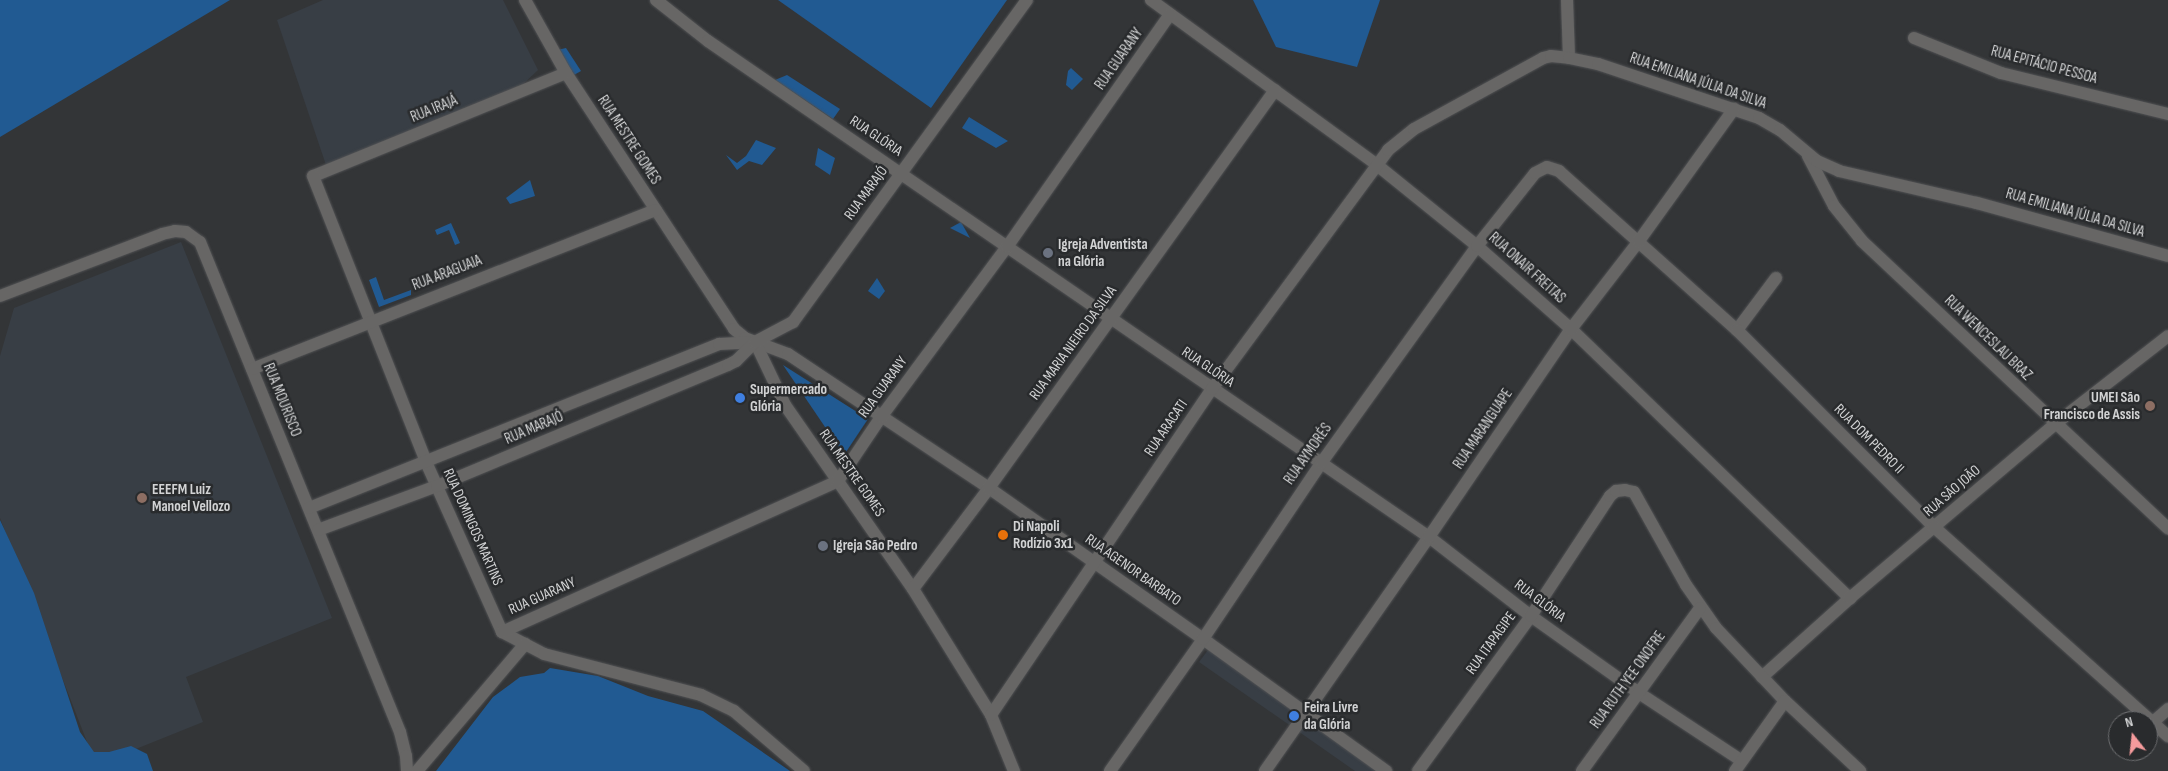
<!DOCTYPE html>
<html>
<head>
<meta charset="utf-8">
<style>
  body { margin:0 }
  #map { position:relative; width:2168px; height:771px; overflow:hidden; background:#333537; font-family:"Sofia Sans Condensed",sans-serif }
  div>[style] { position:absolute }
  .built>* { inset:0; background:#383e45 }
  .green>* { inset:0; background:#215a92 }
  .roads { filter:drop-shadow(0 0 1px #505153) drop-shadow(0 0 1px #505153) }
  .minor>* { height:12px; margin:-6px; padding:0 6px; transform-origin:6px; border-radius:6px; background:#676665 }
  .dots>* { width:14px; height:14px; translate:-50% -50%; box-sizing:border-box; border:2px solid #292b2d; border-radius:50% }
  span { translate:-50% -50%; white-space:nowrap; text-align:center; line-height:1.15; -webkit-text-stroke:5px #292b2d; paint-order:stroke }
  .street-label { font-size:15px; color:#d2d3d4 }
  .poi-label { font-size:15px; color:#d2d3d4; font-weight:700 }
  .left { translate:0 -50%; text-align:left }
  .right { translate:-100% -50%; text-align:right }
  .north { position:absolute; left:2108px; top:711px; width:50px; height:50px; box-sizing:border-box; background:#292b2d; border:1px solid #6d6e70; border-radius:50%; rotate:344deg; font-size:14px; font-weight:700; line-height:20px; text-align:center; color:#d2d3d4 }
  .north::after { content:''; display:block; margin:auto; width:18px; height:22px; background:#f59b9c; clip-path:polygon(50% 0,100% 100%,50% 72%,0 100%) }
</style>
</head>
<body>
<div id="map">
  <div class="built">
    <i style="clip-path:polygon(323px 0,503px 0,538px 70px,518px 89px,326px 165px,277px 20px)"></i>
    <i style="clip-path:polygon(181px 242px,332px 618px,186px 677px,203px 722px,96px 765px,0 518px,0 356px,14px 308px)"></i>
    <i style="clip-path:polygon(1211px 646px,1389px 771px,1355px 771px,1199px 662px)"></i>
  </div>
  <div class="green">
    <i style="clip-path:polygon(0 0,230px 0,0 137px)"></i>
    <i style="clip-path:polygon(778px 0,1007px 0,931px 108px)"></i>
    <i style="clip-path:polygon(1253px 0,1380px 0,1357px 67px,1276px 47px)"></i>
    <i style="clip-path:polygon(566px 48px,581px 71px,574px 75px,557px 50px)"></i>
    <i style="clip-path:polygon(1071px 68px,1083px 79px,1072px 90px,1066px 85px,1068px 71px)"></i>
    <i style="clip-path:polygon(787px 75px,840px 109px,833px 119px,775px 80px)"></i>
    <i style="clip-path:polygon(969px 117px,1008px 141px,996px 148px,962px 128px)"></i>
    <i style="clip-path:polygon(756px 140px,776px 148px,762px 165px,749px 161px,737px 170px,726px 155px,737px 163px,746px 156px)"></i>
    <i style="clip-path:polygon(818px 148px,835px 158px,830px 175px,815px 165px)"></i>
    <i style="clip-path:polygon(530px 180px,535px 196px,510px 204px,506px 198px)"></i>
    <i style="clip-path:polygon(961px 222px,970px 238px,950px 228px)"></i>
    <i style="clip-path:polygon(451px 223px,460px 243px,455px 245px,449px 230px,437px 235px,435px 230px)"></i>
    <i style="clip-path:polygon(376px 277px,384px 300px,411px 290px,411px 295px,379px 307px,369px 280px)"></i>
    <i style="clip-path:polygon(877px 278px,885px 291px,879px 299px,868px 291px)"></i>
    <i style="clip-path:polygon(783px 365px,868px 419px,844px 455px)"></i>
    <i style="clip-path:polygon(0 520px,34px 593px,80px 732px,94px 752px,109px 752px,131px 746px,147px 754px,153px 771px,0 771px)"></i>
    <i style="clip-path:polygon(550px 668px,598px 676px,648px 696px,703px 711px,790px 771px,436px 771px,493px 697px,520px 677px,544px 673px)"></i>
  </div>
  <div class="roads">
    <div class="minor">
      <i style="left:525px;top:0;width:84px;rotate:60.7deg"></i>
      <i style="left:566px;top:73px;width:306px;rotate:56.7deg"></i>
      <i style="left:734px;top:329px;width:14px;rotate:39deg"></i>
      <i style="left:745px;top:338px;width:46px;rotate:20.4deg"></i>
      <i style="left:788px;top:354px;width:242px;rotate:33.7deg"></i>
      <i style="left:989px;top:488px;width:262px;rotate:35.2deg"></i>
      <i style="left:1203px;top:639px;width:226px;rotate:35.8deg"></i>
      <i style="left:656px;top:0;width:66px;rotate:38.3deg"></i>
      <i style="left:708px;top:41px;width:875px;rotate:34.53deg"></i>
      <i style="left:1429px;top:537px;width:129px;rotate:37.8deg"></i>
      <i style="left:1531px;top:616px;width:133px;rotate:35.5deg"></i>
      <i style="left:1639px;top:693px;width:123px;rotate:33.4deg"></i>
      <i style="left:1151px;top:0;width:280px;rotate:36.1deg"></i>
      <i style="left:1377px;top:165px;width:129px;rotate:39deg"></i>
      <i style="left:1477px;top:246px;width:125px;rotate:41.4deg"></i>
      <i style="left:1571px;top:329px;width:388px;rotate:44deg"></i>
      <i style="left:1567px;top:0;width:58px;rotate:88deg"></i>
      <i style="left:1914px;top:38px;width:94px;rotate:21.9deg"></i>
      <i style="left:2001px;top:73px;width:172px;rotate:13.8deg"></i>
      <i style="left:566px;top:73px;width:273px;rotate:157.8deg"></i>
      <i style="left:313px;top:176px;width:308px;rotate:68.4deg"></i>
      <i style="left:426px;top:462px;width:186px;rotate:65.9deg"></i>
      <i style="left:502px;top:632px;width:47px;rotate:27.6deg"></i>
      <i style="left:544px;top:654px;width:162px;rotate:14.6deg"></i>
      <i style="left:701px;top:695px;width:37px;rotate:26deg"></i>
      <i style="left:734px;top:711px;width:92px;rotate:40.6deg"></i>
      <i style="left:1808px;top:156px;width:56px;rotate:62.5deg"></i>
      <i style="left:1834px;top:206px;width:45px;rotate:51.3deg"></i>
      <i style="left:1862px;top:241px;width:420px;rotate:43.2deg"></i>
      <i style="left:0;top:296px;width:173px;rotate:-20.9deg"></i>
      <i style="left:162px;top:234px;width:13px;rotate:-13deg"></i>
      <i style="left:175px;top:231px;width:11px;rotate:5deg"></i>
      <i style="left:186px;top:232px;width:17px;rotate:36deg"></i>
      <i style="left:200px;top:242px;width:529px;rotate:67.8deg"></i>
      <i style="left:400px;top:732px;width:25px;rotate:76deg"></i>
      <i style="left:406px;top:756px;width:15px;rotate:86deg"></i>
      <i style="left:1737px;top:330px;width:65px;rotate:-53.1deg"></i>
      <i style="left:755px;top:342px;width:70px;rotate:64.5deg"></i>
      <i style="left:785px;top:405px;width:224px;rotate:55.2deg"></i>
      <i style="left:913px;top:589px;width:148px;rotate:58.2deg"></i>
      <i style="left:991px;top:715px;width:61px;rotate:67.7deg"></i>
      <i style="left:252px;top:369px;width:434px;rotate:-21.5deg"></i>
      <i style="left:309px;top:508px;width:442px;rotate:-21.8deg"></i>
      <i style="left:719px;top:344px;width:33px;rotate:-3deg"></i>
      <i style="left:318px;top:530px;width:127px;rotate:-20.3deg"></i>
      <i style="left:437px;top:486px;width:315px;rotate:-22.6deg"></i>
      <i style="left:728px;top:365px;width:9px;rotate:-27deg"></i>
      <i style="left:736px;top:361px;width:27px;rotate:-45deg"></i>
      <i style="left:755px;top:342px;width:43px;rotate:-27.8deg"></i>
      <i style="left:793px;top:322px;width:398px;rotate:-54deg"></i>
      <i style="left:913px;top:589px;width:126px;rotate:-53deg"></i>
      <i style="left:989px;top:488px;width:490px;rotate:-54.3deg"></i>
      <i style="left:502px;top:632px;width:368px;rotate:-24.2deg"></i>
      <i style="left:838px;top:481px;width:77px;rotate:-56.1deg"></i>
      <i style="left:881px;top:417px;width:212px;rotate:-53.5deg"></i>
      <i style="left:1007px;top:247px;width:284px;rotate:-55deg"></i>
      <i style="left:1762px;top:677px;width:118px;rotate:-41.9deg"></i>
      <i style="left:1850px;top:598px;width:269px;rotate:-40.3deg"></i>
      <i style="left:2055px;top:424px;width:143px;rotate:-37.9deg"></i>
      <i style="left:991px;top:715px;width:394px;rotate:-55.9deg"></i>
      <i style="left:1212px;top:389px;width:297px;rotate:-53.6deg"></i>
      <i style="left:1388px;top:150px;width:33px;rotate:-39deg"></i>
      <i style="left:1414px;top:129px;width:147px;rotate:-28.8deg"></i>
      <i style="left:1543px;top:58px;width:8px;rotate:-14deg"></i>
      <i style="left:1551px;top:56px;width:18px;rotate:6deg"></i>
      <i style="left:1569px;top:58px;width:30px;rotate:12deg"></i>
      <i style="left:1598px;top:64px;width:170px;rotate:18.5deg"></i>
      <i style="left:1759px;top:118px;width:24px;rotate:30deg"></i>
      <i style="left:1780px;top:130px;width:48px;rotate:40deg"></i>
      <i style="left:1817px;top:161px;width:24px;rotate:24deg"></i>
      <i style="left:1839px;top:171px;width:142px;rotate:13.1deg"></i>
      <i style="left:1977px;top:203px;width:198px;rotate:15.5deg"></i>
      <i style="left:2153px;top:722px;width:20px;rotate:-41deg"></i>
      <i style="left:417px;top:771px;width:167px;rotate:-49.6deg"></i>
      <i style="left:1110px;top:771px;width:161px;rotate:-54.8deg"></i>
      <i style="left:1203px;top:639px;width:213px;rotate:-56.1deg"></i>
      <i style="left:1322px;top:462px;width:266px;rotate:-54.3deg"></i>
      <i style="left:1477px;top:246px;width:93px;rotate:-51.5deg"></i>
      <i style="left:1535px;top:173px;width:13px;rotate:-27deg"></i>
      <i style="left:1547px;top:167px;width:13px;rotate:18deg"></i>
      <i style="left:1559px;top:171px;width:239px;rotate:41.8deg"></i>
      <i style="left:1737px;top:330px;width:279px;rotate:45deg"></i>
      <i style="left:1934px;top:527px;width:314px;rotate:41.8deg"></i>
      <i style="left:1265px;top:771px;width:286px;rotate:-55deg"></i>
      <i style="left:1429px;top:537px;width:252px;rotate:-55.7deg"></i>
      <i style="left:1571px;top:329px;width:111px;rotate:-52.3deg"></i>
      <i style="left:1639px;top:241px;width:163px;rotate:-54.3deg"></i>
      <i style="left:1418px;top:771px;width:192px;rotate:-53.9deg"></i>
      <i style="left:1531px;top:616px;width:144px;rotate:-56.6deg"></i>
      <i style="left:1610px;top:496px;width:8px;rotate:-40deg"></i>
      <i style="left:1616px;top:491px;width:9px;rotate:-6deg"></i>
      <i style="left:1625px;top:490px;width:9px;rotate:13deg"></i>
      <i style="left:1634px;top:492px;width:107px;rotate:60.8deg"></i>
      <i style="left:1686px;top:585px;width:52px;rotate:55.1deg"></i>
      <i style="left:1716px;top:628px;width:100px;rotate:46.6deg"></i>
      <i style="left:1785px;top:701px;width:103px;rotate:43deg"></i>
      <i style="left:1582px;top:771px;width:201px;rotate:-54.1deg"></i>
      <i style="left:1735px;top:771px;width:86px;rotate:-54.5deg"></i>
    </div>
  </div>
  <div class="dots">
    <i style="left:1048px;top:253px;background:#6b7280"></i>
    <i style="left:740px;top:398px;background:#3f7fe0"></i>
    <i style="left:2150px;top:406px;background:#8d6e63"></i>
    <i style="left:142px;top:498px;background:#8d6e63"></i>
    <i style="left:1003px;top:535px;background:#e8710a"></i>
    <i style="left:823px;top:546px;background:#6b7280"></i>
    <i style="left:1294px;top:716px;background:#3f7fe0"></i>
  </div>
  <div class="street-label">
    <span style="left:1119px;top:59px;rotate:-55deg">RUA GUARANY</span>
    <span style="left:2044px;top:65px;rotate:15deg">RUA EPITÁCIO PESSOA</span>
    <span style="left:1698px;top:81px;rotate:19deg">RUA EMILIANA JÚLIA DA SILVA</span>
    <span style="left:434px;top:109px;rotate:-22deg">RUA IRAJÁ</span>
    <span style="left:876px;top:136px;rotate:34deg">RUA GLÓRIA</span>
    <span style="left:629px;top:140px;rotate:57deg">RUA MESTRE GOMES</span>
    <span style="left:866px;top:193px;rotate:-54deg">RUA MARAJÓ</span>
    <span style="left:2075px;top:213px;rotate:16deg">RUA EMILIANA JÚLIA DA SILVA</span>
    <span style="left:1527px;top:268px;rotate:42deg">RUA ONAIR FREITAS</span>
    <span style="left:447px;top:273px;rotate:-21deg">RUA ARAGUAIA</span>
    <span style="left:1988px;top:338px;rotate:44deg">RUA WENCESLAU BRAZ</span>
    <span style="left:1073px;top:343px;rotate:-54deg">RUA MARIA NIEIRO DA SILVA</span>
    <span style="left:1208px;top:367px;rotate:34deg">RUA GLÓRIA</span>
    <span style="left:883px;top:387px;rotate:-54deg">RUA GUARANY</span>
    <span style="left:282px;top:400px;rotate:68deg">RUA MOURISCO</span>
    <span style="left:534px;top:428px;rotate:-23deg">RUA MARAJÓ</span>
    <span style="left:1166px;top:428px;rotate:-56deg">RUA ARACATI</span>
    <span style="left:1483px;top:429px;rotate:-56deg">RUA MARANGUAPE</span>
    <span style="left:1869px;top:439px;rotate:45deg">RUA DOM PEDRO II</span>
    <span style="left:1308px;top:454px;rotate:-55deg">RUA AYMORÉS</span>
    <span style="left:852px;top:473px;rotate:55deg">RUA MESTRE GOMES</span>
    <span style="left:1952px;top:491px;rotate:-41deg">RUA SÃO JOÃO</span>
    <span style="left:473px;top:527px;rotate:66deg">RUA DOMINGOS MARTINS</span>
    <span style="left:1133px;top:570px;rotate:35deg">RUA AGENOR BARBATO</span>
    <span style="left:542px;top:596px;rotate:-24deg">RUA GUARANY</span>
    <span style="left:1540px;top:601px;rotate:37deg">RUA GLÓRIA</span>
    <span style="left:1491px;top:643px;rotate:-54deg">RUA ITAPAGIPE</span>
    <span style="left:1628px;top:680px;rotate:-54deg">RUA RUTH YEE ONOFRE</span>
  </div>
  <div class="poi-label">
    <span class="left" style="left:1058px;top:253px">Igreja Adventista<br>na Glória</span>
    <span class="left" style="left:750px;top:398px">Supermercado<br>Glória</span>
    <span class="right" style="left:2140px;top:406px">UMEI São<br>Francisco de Assis</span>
    <span class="left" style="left:152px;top:498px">EEEFM Luiz<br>Manoel Vellozo</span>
    <span class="left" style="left:1013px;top:535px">Di Napoli<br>Rodízio 3x1</span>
    <span class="left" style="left:833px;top:546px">Igreja São Pedro</span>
    <span class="left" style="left:1304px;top:716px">Feira Livre<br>da Glória</span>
  </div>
  <div class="north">N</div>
</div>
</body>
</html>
